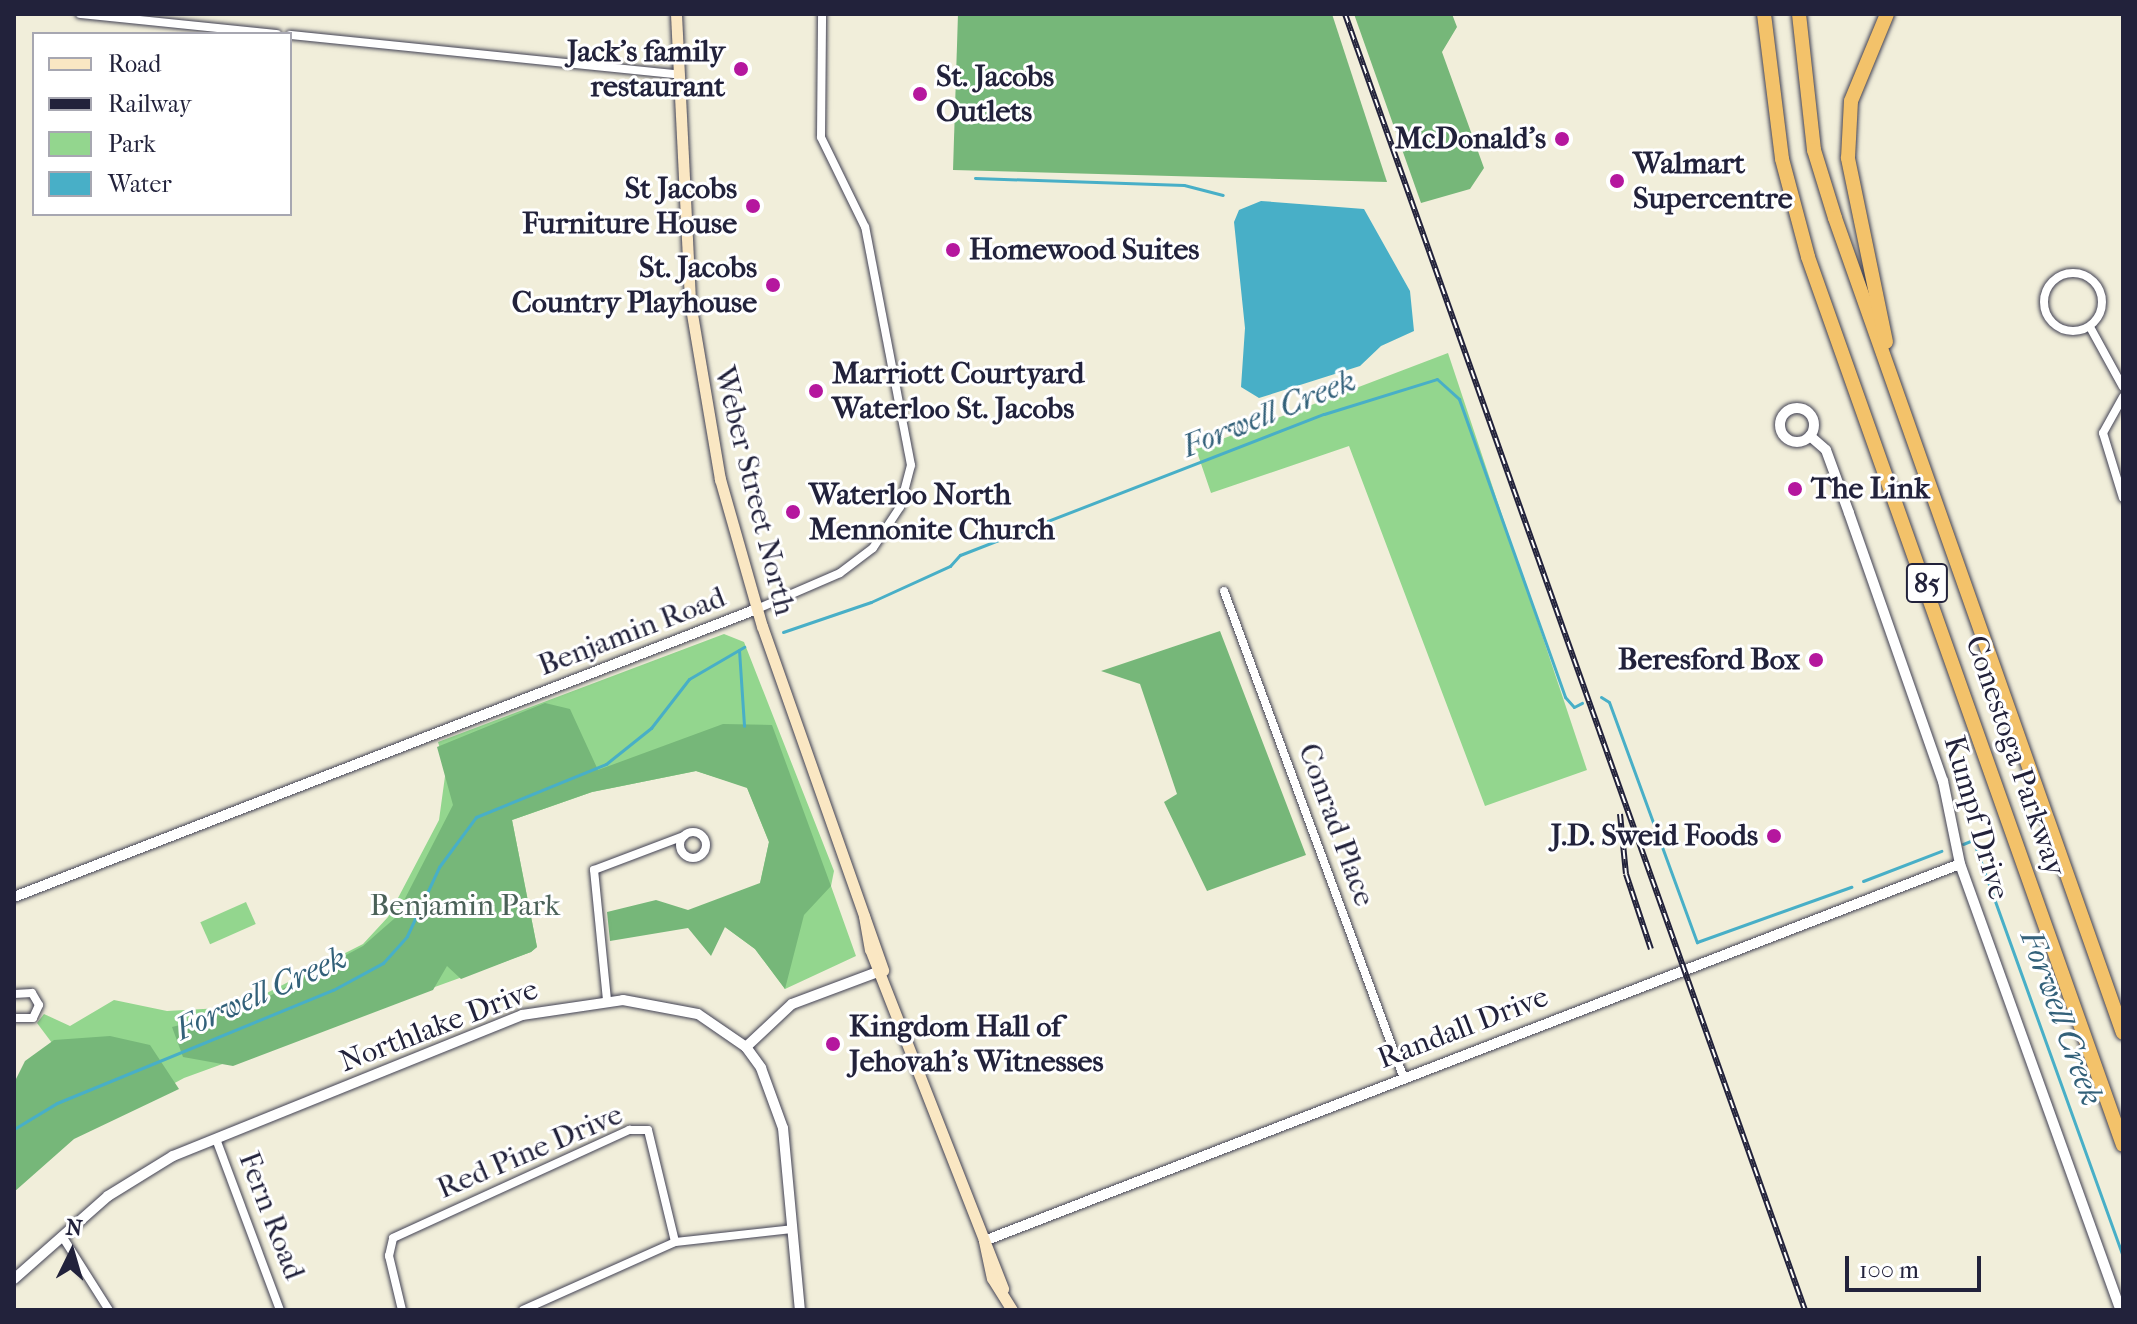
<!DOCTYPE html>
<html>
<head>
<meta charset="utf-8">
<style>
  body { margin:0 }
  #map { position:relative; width:2137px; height:1324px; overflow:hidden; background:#f1eeda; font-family:"IM FELL French Canon",serif }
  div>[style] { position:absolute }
  .green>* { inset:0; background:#93d68e; transform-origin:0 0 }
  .forest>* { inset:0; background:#76b779 }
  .water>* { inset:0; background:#48afc7 }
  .stream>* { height:3px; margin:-1.5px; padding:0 1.5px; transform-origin:1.5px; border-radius:1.5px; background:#48afc7 }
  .roads { filter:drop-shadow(0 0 2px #414153) drop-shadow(0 0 2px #414153) }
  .minor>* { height:8px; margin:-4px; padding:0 4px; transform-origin:4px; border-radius:4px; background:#fff }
  .minor>.ring { margin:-4px; padding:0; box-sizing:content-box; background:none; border:8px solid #fff; border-radius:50% }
  .tertiary>* { height:10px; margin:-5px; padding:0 5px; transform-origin:5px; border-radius:5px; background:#fff }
  .tertiary>.ring { margin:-5px; padding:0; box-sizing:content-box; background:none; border:10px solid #fff; border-radius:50% }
  .secondary>* { height:11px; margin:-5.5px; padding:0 5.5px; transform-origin:5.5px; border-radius:5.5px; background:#fae7c3 }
  .motorway>* { height:14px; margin:-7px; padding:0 7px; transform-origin:7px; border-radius:7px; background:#f3c26a }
  .rail>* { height:6px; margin-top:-3px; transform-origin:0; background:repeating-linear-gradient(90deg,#fff 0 9px,#22223b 0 18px); box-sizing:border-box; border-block:2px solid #22223b }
  .dots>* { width:22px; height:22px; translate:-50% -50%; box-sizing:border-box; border:4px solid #fff; border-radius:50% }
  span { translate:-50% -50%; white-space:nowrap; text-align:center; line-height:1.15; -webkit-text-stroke:6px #fff; paint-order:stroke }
  .shield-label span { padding:2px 6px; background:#fff; border:2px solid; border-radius:6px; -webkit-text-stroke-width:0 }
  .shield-label { font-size:28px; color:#22223b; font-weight:700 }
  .poi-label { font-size:30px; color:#22223b; font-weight:700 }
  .right { translate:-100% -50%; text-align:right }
  .left { translate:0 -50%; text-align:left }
  .street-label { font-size:30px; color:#22223b }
  .park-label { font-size:30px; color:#4a6158 }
  .water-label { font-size:32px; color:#33617a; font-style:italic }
  .frame { position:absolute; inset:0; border:16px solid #22223b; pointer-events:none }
  .legend { position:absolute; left:32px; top:32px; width:260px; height:184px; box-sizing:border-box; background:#fff; border:2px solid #a7a7b1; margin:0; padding:10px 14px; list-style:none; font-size:24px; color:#22223b }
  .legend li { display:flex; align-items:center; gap:16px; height:40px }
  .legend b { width:40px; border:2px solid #a7a7b1 }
  .north { position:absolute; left:32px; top:1212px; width:80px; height:80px; -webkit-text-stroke:6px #fff; paint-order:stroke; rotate:5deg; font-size:22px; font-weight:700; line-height:32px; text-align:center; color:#22223b }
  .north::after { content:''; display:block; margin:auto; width:28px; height:36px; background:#22223b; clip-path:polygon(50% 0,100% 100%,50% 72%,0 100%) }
  .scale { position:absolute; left:1845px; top:1256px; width:136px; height:36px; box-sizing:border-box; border:4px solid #22223b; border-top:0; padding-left:10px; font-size:24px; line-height:28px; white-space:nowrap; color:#22223b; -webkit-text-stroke:6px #fff; paint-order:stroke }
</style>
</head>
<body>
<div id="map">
  <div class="green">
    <i style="clip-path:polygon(1448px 353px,1587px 770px,1485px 806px,1349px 446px,1211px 493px,1196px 449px)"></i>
    <i style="clip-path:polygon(724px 634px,744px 642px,834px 871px,831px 886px,856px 956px,785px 989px,755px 949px,725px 927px,760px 884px,769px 842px,747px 787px,696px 771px,592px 792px,512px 820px,537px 947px,531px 952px,184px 1078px,61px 1144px,14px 1095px,55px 1047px,37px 1023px,44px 1014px,70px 1026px,114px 1000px,167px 1011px,239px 1007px,363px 944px,388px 917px,439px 820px,446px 769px,438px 742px)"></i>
    <i style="left:246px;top:902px;width:24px;height:50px;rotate:66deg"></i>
  </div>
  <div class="forest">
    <i style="clip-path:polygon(958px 14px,1332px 14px,1387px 182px,953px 170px)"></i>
    <i style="clip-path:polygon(1354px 14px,1452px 14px,1457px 27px,1442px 52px,1484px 168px,1470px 189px,1421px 203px)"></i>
    <i style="clip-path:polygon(1220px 631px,1306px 855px,1207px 891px,1164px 802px,1177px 794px,1140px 684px,1101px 671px)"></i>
    <i style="clip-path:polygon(545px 703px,570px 709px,598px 770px,723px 724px,772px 725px,831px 886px,804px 915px,785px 989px,755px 949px,725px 927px,711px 956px,688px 928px,610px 941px,607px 912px,656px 900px,688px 910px,760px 883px,769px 842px,747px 788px,696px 771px,592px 792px,512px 820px,537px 947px,531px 952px,461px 979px,447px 966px,433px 990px,233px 1066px,183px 1057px,172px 1027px,247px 1008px,363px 946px,395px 918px,453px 805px,437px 747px)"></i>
    <i style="clip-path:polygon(110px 1036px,150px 1045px,179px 1089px,74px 1139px,14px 1192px,14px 1083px,25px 1061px,54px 1040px)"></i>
  </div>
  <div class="water">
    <i style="clip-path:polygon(1261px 201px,1364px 209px,1410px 291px,1414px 331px,1381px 346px,1360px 366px,1259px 398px,1241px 387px,1245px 328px,1234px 222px,1239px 210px)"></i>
  </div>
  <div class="stream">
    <i style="left:975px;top:178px;width:209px;rotate:1.9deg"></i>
    <i style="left:1184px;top:185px;width:40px;rotate:14.4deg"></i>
    <i style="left:783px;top:632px;width:93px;rotate:-18.8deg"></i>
    <i style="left:871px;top:602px;width:87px;rotate:-24.5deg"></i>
    <i style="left:950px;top:566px;width:15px;rotate:-48deg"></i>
    <i style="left:960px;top:555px;width:390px;rotate:-21.2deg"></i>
    <i style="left:1324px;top:414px;width:118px;rotate:-17.2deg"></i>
    <i style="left:1437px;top:379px;width:30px;rotate:42deg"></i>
    <i style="left:1459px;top:399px;width:316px;rotate:70.4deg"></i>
    <i style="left:1565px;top:697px;width:13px;rotate:48deg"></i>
    <i style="left:1574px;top:707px;width:9px;rotate:-27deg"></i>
    <i style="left:739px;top:650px;width:76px;rotate:86.2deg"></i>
    <i style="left:1601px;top:697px;width:9px;rotate:32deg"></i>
    <i style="left:1609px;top:702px;width:256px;rotate:69.9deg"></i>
    <i style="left:1697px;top:942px;width:164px;rotate:-19.7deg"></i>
    <i style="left:1963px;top:844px;width:11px;rotate:-22deg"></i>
    <i style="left:1973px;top:840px;width:443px;rotate:70.2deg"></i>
    <i style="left:1863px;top:881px;width:84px;rotate:-21deg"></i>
    <i style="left:14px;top:1129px;width:50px;rotate:-31.2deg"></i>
    <i style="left:57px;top:1103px;width:298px;rotate:-22.3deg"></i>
    <i style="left:333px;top:990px;width:57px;rotate:-28.4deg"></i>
    <i style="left:383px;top:963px;width:36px;rotate:-48deg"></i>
    <i style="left:407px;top:936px;width:76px;rotate:-65.1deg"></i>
    <i style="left:439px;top:867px;width:62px;rotate:-53.5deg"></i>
    <i style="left:476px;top:817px;width:140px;rotate:-22.2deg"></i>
    <i style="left:606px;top:764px;width:58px;rotate:-38.7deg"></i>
    <i style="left:651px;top:728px;width:62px;rotate:-52.2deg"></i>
    <i style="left:689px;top:679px;width:64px;rotate:-30.2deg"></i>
  </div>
  <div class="roads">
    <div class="minor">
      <i style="left:80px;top:14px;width:198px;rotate:5.8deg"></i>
      <i style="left:290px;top:35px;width:389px;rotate:5.8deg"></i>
      <i class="ring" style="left:2044px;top:273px;width:50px;height:50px"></i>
      <i style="left:2090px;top:327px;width:68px;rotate:61.2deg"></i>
      <i style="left:2123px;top:397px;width:41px;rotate:119.1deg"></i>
      <i style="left:2103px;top:433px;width:68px;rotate:72.9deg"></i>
      <i style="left:1224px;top:591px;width:517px;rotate:69.74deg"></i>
      <i style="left:757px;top:609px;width:90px;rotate:-23.4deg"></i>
      <i style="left:840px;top:573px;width:41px;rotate:-37.1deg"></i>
      <i style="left:873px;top:548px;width:49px;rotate:-56.6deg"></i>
      <i style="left:900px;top:507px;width:43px;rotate:-75.3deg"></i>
      <i style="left:911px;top:465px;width:242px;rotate:-100.9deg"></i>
      <i style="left:865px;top:227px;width:100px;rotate:-116.1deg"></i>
      <i style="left:821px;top:137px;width:123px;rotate:-89.5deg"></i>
      <i class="ring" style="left:680px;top:832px;width:18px;height:18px"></i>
      <i style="left:14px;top:994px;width:18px;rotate:-3deg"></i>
      <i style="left:32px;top:993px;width:14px;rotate:60deg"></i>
      <i style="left:39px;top:1005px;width:14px;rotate:115deg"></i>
      <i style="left:33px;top:1018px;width:19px;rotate:180deg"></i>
      <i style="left:607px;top:1000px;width:131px;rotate:-95.7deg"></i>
      <i style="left:594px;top:870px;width:96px;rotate:-20.7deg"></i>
      <i style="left:216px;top:1139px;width:183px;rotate:69.5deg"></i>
      <i style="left:62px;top:1236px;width:88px;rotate:57.6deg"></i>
      <i style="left:402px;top:1310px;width:56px;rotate:-103.5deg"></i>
      <i style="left:389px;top:1256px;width:18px;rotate:-77deg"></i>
      <i style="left:393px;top:1238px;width:260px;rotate:-24.6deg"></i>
      <i style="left:629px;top:1130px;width:19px"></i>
      <i style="left:648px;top:1130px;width:115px;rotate:76.4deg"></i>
      <i style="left:523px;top:1310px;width:167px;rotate:-24.1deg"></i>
      <i style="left:675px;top:1242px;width:118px;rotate:-6.3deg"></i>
    </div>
    <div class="tertiary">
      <i class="ring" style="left:1780px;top:408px;width:24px;height:24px"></i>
      <i style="left:1810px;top:436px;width:21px;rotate:41deg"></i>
      <i style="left:1826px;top:450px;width:67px;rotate:69.9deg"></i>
      <i style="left:1849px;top:513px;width:284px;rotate:70.7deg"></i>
      <i style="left:1943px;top:781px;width:85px;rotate:78.4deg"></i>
      <i style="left:1960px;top:864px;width:474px;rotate:70.2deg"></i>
      <i style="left:14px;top:897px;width:797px;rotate:-21.19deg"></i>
      <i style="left:746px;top:1047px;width:63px;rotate:-43.1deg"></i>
      <i style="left:792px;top:1004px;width:97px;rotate:-20.5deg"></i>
      <i style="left:984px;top:1241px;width:1046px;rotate:-21.12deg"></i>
      <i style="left:14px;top:1279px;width:125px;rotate:-41.4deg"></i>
      <i style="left:108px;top:1196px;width:76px;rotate:-31.6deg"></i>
      <i style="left:173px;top:1156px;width:376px;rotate:-22deg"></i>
      <i style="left:522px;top:1015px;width:102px;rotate:-8.4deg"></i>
      <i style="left:623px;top:1000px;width:76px;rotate:10.6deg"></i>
      <i style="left:698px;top:1014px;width:58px;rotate:34.5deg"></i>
      <i style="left:746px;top:1047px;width:26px;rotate:54deg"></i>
      <i style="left:761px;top:1068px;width:64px;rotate:69.9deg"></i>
      <i style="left:783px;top:1128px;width:183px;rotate:84.7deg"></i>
    </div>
    <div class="secondary">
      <i style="left:676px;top:14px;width:288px;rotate:87.2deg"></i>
      <i style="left:690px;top:302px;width:180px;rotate:80.4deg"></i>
      <i style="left:720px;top:479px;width:153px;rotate:74.1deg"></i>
      <i style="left:762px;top:626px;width:365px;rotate:70.6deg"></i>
      <i style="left:864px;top:916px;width:34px;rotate:80deg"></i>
      <i style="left:870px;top:949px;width:365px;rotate:68.6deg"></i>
      <i style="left:984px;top:1241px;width:38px;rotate:78deg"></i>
      <i style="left:992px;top:1278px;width:38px;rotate:58deg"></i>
    </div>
    <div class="motorway">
      <i style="left:1764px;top:14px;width:146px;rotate:82.9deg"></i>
      <i style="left:1782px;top:159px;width:101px;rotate:75.1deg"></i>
      <i style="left:1808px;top:257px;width:942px;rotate:70.47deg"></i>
      <i style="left:1799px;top:14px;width:137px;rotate:83.7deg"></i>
      <i style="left:1814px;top:150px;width:71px;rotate:72.8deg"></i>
      <i style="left:1835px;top:218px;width:864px;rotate:70.54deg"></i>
      <i style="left:1886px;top:342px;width:188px;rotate:-101.7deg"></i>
      <i style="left:1848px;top:158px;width:57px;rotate:-87deg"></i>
      <i style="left:1851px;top:101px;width:94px;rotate:-67.5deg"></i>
    </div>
  </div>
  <div class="rail">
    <i style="left:1345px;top:14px;width:1375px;rotate:70.46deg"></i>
    <i style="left:1620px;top:814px;width:60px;rotate:84.3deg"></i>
    <i style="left:1626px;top:874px;width:79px;rotate:71.6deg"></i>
  </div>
  <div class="dots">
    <i style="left:741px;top:69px;background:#b5179e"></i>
    <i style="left:920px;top:94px;background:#b5179e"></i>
    <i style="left:1562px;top:139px;background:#b5179e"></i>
    <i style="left:1617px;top:181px;background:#b5179e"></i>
    <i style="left:753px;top:206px;background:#b5179e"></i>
    <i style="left:953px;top:250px;background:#b5179e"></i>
    <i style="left:773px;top:285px;background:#b5179e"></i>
    <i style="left:816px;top:391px;background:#b5179e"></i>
    <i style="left:1795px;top:489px;background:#b5179e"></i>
    <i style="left:793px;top:512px;background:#b5179e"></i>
    <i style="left:1816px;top:660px;background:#b5179e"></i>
    <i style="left:1774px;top:836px;background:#b5179e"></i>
    <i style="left:833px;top:1044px;background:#b5179e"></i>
  </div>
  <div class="shield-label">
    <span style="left:1927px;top:583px">85</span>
  </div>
  <div class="poi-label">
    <span class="right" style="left:725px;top:69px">Jack's family<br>restaurant</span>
    <span class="left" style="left:936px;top:94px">St. Jacobs<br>Outlets</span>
    <span class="right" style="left:1546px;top:139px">McDonald's</span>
    <span class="left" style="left:1633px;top:181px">Walmart<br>Supercentre</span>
    <span class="right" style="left:737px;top:206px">St Jacobs<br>Furniture House</span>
    <span class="left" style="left:969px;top:250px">Homewood Suites</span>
    <span class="right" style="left:757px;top:285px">St. Jacobs<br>Country Playhouse</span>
    <span class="left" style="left:832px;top:391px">Marriott Courtyard<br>Waterloo St. Jacobs</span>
    <span class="left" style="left:1811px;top:489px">The Link</span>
    <span class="left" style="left:809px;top:512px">Waterloo North<br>Mennonite Church</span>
    <span class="right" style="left:1800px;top:660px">Beresford Box</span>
    <span class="right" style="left:1758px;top:836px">J.D. Sweid Foods</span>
    <span class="left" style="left:849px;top:1044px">Kingdom Hall of<br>Jehovah's Witnesses</span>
  </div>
  <div class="street-label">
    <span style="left:754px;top:491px;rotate:76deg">Weber Street North</span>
    <span style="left:632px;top:632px;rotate:-21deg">Benjamin Road</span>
    <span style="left:2015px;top:756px;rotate:71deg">Conestoga Parkway</span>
    <span style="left:1976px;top:818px;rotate:74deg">Kumpf Drive</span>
    <span style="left:1336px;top:825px;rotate:70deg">Conrad Place</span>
    <span style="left:439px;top:1026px;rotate:-21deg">Northlake Drive</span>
    <span style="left:1463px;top:1028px;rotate:-21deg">Randall Drive</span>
    <span style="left:530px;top:1152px;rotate:-23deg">Red Pine Drive</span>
    <span style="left:271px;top:1216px;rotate:69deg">Fern Road</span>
  </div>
  <div class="park-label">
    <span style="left:465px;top:906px">Benjamin Park</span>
  </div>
  <div class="water-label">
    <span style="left:1269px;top:414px;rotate:-22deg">Forwell Creek</span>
    <span style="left:261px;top:994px;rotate:-24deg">Forwell Creek</span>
    <span style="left:2061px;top:1018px;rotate:70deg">Forwell Creek</span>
  </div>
  <div class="frame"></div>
  <ul class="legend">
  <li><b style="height:10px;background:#fae7c3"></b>Road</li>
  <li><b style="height:10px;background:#22223b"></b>Railway</li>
  <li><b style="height:22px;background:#93d68e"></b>Park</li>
  <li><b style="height:22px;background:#48afc7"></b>Water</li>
  </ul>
  <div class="north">N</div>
  <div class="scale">100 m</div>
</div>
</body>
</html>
